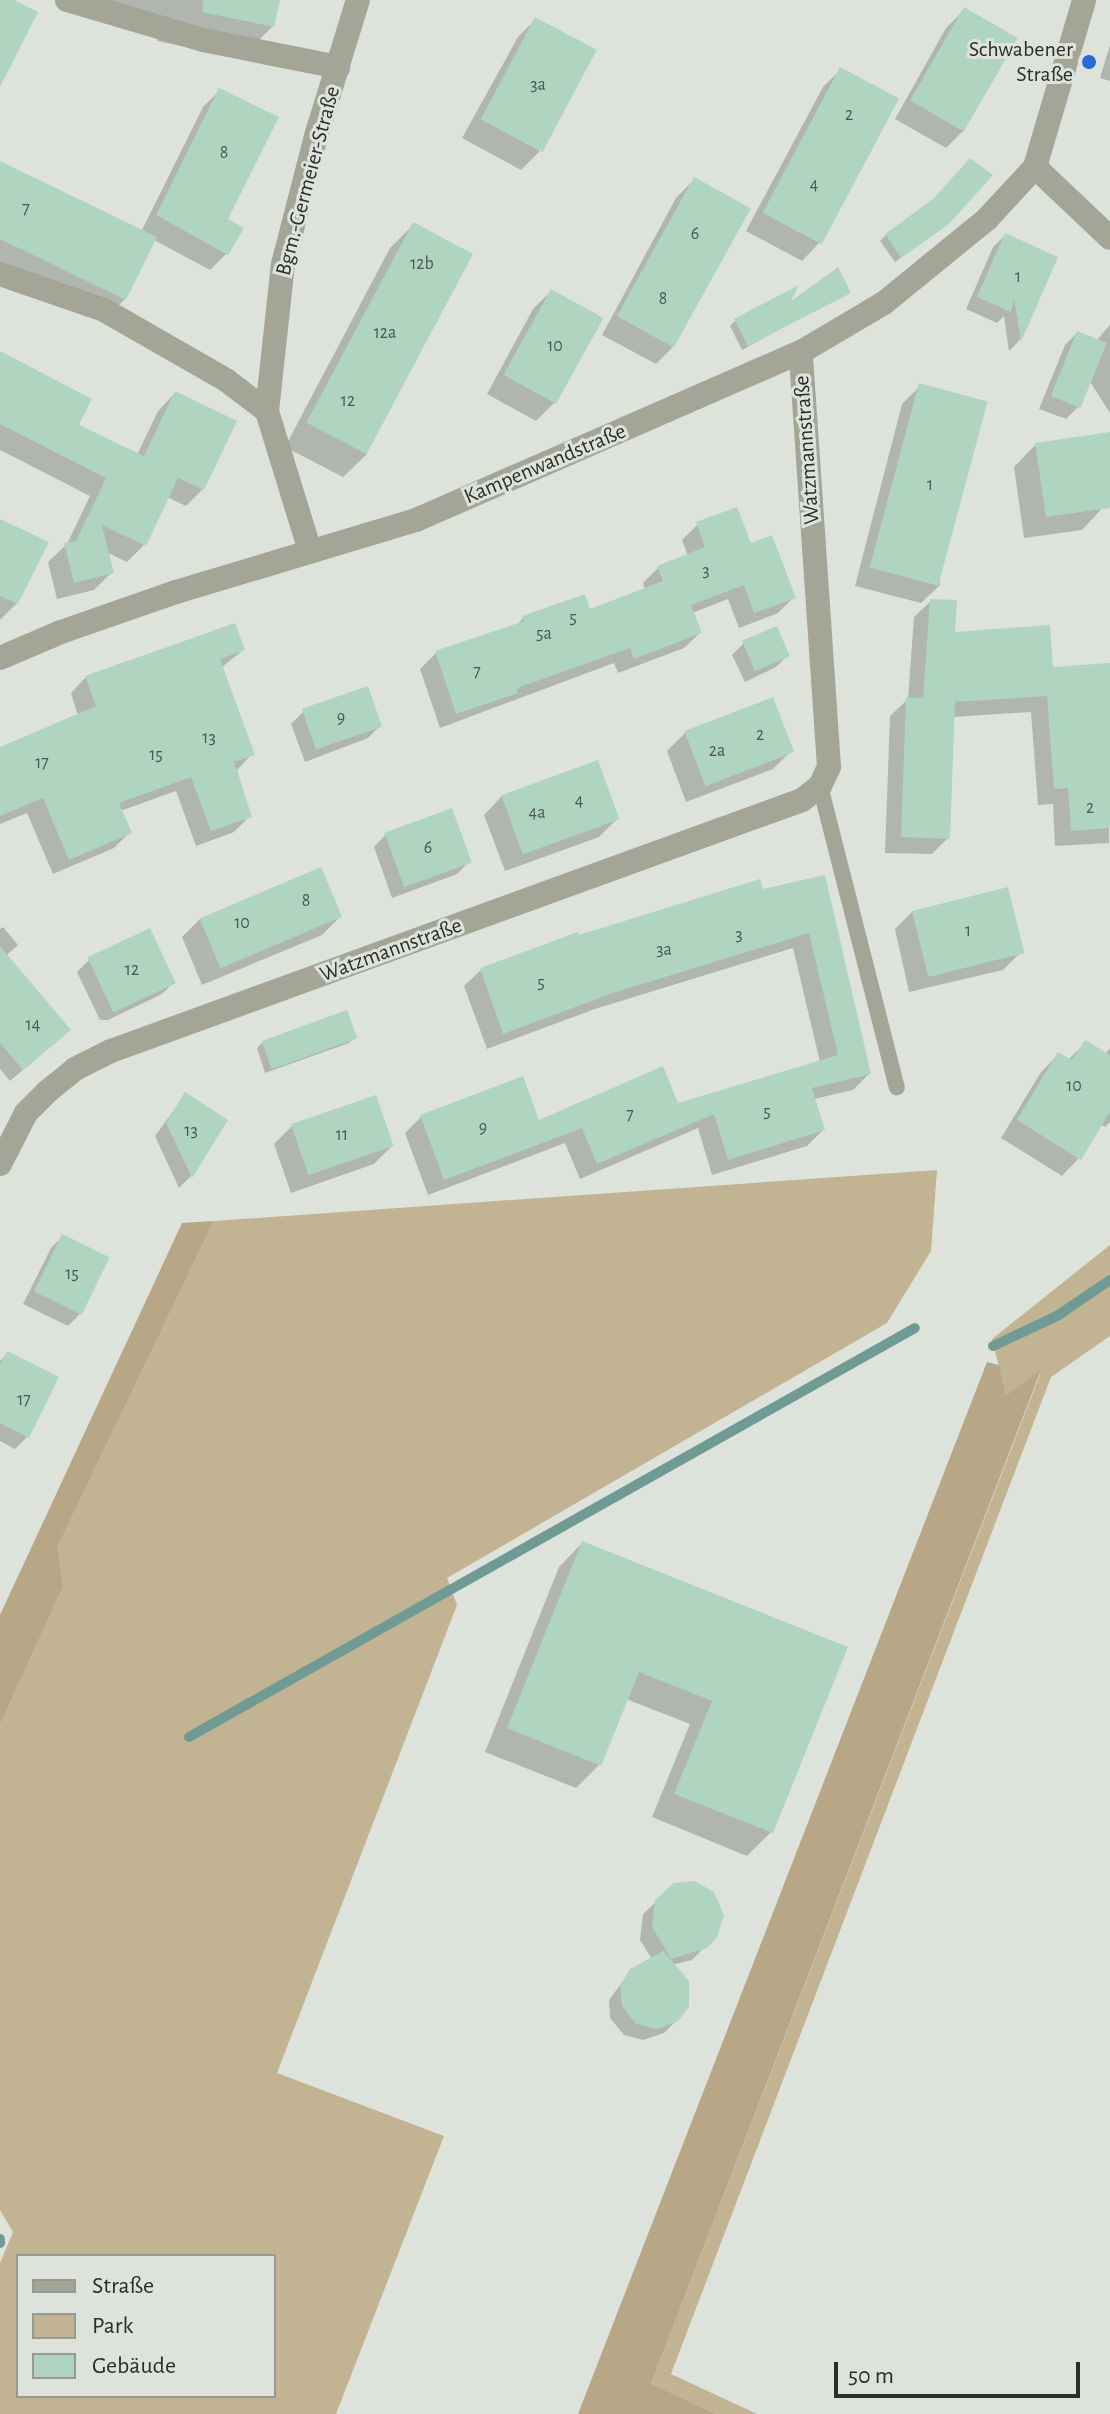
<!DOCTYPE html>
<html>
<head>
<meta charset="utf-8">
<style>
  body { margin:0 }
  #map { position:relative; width:1110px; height:2414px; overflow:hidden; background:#dde3da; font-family:"Alegreya Sans",sans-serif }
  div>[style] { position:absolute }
  .green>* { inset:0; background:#c2b393 }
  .forest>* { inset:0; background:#b7a787 }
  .shadow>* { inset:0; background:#0003 }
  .stream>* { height:10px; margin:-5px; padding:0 5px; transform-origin:5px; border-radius:5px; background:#709b95 }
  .building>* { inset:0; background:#afd4bf; transform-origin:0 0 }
  .lane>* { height:16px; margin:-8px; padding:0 8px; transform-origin:8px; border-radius:8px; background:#a4a596 }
  .street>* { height:24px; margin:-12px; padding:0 12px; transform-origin:12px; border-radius:12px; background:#a4a596 }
  .dots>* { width:22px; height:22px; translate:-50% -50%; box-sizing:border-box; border:4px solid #dde3da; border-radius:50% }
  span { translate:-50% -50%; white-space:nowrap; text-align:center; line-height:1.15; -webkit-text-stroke:6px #dde3da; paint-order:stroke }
  .number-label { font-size:18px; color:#4c574e }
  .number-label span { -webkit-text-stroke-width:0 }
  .poi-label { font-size:22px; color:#2b2d29 }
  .right { translate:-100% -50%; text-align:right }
  .street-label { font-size:22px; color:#2b2d29 }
  .legend { position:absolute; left:16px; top:2254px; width:260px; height:144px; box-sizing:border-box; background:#dde3da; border:2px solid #969a93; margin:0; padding:10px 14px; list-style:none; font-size:24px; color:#2b2d29 }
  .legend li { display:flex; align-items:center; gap:16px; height:40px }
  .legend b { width:40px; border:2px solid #969a93 }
  .scale { position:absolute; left:834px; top:2362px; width:246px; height:36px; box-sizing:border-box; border:4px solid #2b2d29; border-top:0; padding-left:10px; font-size:24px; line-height:28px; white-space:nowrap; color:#2b2d29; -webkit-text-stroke:6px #dde3da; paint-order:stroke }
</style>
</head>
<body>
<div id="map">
  <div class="green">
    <i style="clip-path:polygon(evenodd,937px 1170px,931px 1251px,887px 1323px,447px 1578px,457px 1605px,277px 2073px,444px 2136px,336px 2414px,0 2414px,0 2263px,13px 2232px,0 2210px,0 1725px,63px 1587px,58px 1546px,214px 1221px,937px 1170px,18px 2256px,274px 2256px,274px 2396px,18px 2396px,18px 2256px)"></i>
    <i style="clip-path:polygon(1110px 1245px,1110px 1336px,1051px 1377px,671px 2374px,757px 2414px,578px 2414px,651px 2384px,1041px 1372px,1006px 1395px,992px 1339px)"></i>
  </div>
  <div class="forest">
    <i style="clip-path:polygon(214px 1221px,58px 1546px,63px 1587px,0 1725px,0 1615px,182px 1223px)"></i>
    <i style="clip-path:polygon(987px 1362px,999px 1365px,1006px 1395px,1041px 1370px,651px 2384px,715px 2414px,578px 2414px)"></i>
  </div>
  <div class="shadow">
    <i style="clip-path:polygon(101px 0,278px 0,273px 26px,241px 58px,157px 41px,159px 30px)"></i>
    <i style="clip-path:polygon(964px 10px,964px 130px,946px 148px,895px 119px,946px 28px)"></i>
    <i style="clip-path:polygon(536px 19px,539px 152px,521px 170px,462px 138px,518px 37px)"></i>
    <i style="clip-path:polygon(1110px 45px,1110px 81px,1100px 78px)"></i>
    <i style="clip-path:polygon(841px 69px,897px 99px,819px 243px,802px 261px,746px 231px,823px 87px)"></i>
    <i style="clip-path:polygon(220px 90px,227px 253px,210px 270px,154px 240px,125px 299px,107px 317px,0 265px,0 185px,141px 232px,203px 107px)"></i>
    <i style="clip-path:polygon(694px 180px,674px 346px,656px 364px,602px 335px,676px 198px)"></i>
    <i style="clip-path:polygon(413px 225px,367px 454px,343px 477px,285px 447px,390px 248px)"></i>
    <i style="clip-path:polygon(941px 229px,895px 262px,880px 241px,886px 235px)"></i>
    <i style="clip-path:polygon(1005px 235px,1056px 258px,1019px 341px,1009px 351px,1004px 316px,997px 323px,966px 309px,993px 247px)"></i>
    <i style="clip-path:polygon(551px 291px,601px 319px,554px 403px,536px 421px,487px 394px,533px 309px)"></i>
    <i style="clip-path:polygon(848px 292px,742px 350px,730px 326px,735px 321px)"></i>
    <i style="clip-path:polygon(1110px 325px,1110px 413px,1089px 380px,1078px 407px,1066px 419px,1039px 409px,1065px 345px,1077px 333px,1096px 341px)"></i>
    <i style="clip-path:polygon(0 354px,76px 426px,137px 455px,158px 411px,175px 393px,203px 489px,186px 506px,167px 497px,144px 545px,127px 562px,106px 552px,111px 573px,94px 590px,57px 599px,48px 562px,67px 544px,90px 496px,0 450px)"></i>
    <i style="clip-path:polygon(920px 386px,940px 585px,921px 603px,855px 586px,902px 404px)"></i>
    <i style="clip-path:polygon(1110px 434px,1110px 500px,1082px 530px,1024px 538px,1014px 467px,1036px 444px)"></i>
    <i style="clip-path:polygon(0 521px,17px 603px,0 620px)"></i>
    <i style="clip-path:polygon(698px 524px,750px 546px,793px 598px,778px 613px,739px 628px,728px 599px,692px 613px,700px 633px,684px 648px,618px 673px,614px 663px,440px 728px,420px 669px,436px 653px,515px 627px,523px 618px,589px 612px,645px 590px,643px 583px,658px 568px,688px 556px,682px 540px)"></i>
    <i style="clip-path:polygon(931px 601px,953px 634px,1051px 669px,1110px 665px,1109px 843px,1055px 846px,1053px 804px,1038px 805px,1031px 712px,953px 717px,948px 838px,932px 854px,885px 853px,890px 716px,908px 699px,914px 617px)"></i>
    <i style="clip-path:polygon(744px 643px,788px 655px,776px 667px,745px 682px,732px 655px)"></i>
    <i style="clip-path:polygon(243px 650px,221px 668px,252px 754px,237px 770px,250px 816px,234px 832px,196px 846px,176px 791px,120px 811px,130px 832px,114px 848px,53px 874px,27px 813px,0 824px,0 749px,78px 716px,71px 693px,86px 677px)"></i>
    <i style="clip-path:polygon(303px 712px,380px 726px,368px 738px,305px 762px,291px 724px)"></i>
    <i style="clip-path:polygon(685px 733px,791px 751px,773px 769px,686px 802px,667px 751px)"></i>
    <i style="clip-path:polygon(502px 796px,617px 819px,599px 837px,505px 871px,484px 815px)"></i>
    <i style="clip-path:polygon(386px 834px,469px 862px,457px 874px,392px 898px,374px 847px)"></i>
    <i style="clip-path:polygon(824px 877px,869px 1074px,853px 1090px,814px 1099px,823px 1130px,807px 1146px,712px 1175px,698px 1128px,580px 1179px,565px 1143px,428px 1195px,405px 1133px,421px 1117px,538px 1122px,677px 1106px,820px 1062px,793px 948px,595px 1009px,487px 1049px,464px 986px,481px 970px,578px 938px)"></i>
    <i style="clip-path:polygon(913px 911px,1021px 952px,1003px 970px,909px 992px,895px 929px)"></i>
    <i style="clip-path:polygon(340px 917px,322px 935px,202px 985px,182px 937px,200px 919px)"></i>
    <i style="clip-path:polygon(3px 927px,18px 945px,0 961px,0 929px)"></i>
    <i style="clip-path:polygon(149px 931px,174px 982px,162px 994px,108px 1020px,100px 1020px,77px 972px,89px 960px)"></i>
    <i style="clip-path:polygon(0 1022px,56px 1042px,10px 1081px,0 1069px)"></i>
    <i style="clip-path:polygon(355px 1037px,349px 1043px,265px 1073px,257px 1048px,262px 1043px)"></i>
    <i style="clip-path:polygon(1086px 1042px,1105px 1054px,1110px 1048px,1110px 1122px,1105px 1127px,1100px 1124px,1079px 1158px,1062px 1176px,1001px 1138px,1041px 1072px,1059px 1054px,1068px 1060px)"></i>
    <i style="clip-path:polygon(185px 1095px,226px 1120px,190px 1177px,179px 1188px,155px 1136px)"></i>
    <i style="clip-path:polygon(375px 1097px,392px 1146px,374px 1164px,291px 1193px,274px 1144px,292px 1126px)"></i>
    <i style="clip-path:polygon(63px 1236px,80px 1314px,68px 1326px,23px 1304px,51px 1248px)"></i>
    <i style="clip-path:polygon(8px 1353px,27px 1437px,15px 1449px,0 1441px,0 1361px)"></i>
    <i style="clip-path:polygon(582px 1543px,845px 1648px,771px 1832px,747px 1856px,652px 1817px,690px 1724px,626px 1699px,599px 1765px,576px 1788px,485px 1752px,559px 1567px)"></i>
    <i style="clip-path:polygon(656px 1902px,715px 1936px,692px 1960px,672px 1965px,677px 2020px,664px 2033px,643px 2040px,624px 2035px,610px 2018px,609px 2000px,631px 1970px,652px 1959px,640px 1940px,643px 1914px)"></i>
  </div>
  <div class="stream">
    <i style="left:993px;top:1346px;width:71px;rotate:-25.1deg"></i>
    <i style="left:1057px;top:1316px;width:64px;rotate:-34.2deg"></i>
    <i style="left:189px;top:1737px;width:833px;rotate:-29.4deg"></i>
    <i style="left:0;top:2239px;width:4px;rotate:90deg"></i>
  </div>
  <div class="building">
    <i style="clip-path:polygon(0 0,14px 0,38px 12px,0 87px)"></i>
    <i style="clip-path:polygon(203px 0,280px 0,274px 27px,202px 12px)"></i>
    <i style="left:964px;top:7px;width:62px;height:108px;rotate:30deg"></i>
    <i style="left:535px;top:17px;width:70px;height:116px;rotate:28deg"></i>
    <i style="left:840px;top:67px;width:67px;height:165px;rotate:28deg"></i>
    <i style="clip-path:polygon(219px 88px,279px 117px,228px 219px,244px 228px,228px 255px,156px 215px)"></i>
    <i style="clip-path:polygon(970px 158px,993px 175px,949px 224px,901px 258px,885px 234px,933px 199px)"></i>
    <i style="clip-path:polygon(0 161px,157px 237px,126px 300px,0 239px)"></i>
    <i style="left:694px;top:177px;width:65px;height:159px;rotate:29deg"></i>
    <i style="left:413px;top:222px;width:68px;height:227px;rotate:28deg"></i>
    <i style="clip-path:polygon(1005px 233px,1058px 257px,1021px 342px,1014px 299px,1011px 312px,977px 297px)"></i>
    <i style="clip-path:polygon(838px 267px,851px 293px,748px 346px,734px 319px,799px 285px,791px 301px)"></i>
    <i style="left:551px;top:289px;width:60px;height:98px;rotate:29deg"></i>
    <i style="left:1077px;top:331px;width:32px;height:70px;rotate:22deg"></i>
    <i style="clip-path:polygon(0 351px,92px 399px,79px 425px,144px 456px,175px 391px,237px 421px,204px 490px,178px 478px,146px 546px,102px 525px,114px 573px,74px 583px,64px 543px,76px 541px,106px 478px,0 424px)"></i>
    <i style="left:919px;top:383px;width:71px;height:191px;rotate:15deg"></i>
    <i style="clip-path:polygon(1110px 432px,1110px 508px,1046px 517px,1035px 443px)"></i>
    <i style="clip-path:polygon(737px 507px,751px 543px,772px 535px,796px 598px,754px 613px,744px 585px,691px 605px,702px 633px,634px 659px,630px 648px,517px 688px,518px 693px,456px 714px,435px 651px,524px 621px,522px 616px,585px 594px,590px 609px,663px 581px,657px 566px,705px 547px,696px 522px)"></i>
    <i style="clip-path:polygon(0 519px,49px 542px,18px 604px,0 596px)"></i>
    <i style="clip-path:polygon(930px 599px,957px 600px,955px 632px,1050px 625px,1053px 667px,1110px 663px,1110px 828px,1071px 831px,1068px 788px,1054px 789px,1047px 696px,955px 702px,950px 839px,901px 837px,906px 697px,923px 698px)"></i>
    <i style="clip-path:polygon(235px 623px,245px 650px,220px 659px,255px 755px,234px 762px,252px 817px,211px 831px,191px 777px,119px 803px,132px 833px,69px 860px,43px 798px,0 816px,0 747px,96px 706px,85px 676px)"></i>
    <i style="left:777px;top:626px;width:33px;height:38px;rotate:67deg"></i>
    <i style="left:368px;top:686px;width:43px;height:70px;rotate:71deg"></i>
    <i style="left:773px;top:697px;width:59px;height:95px;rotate:69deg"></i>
    <i style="left:598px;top:760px;width:63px;height:103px;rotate:70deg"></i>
    <i style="left:452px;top:808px;width:58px;height:72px;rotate:70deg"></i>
    <i style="left:321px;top:867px;width:54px;height:132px;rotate:67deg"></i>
    <i style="clip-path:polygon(825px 875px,871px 1074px,812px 1088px,825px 1130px,728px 1160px,714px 1114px,597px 1164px,582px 1128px,444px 1180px,420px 1115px,523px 1076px,539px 1120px,663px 1066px,678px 1103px,838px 1055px,809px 933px,613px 993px,503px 1034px,480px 968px,578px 932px,579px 935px,760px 879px,763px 889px)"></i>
    <i style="left:1008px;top:887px;width:68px;height:99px;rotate:76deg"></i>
    <i style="left:150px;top:928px;width:61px;height:69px;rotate:65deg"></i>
    <i style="clip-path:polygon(0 946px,71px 1030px,23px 1070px,0 1043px)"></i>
    <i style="left:347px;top:1010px;width:30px;height:91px;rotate:70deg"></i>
    <i style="clip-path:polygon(1085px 1040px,1110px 1055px,1110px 1112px,1081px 1160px,1017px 1120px,1058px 1052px,1072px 1060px)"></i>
    <i style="clip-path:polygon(185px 1092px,228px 1120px,192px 1178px,166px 1123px)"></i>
    <i style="left:376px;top:1095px;width:54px;height:90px;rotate:71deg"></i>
    <i style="left:62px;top:1234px;width:53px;height:64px;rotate:26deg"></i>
    <i style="clip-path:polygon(7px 1351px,59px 1377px,29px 1438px,0 1423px,0 1365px)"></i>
    <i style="clip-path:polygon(582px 1541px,848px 1647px,773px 1833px,674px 1794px,712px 1701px,639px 1672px,601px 1766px,507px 1728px)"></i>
    <i style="clip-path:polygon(694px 1881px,714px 1892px,724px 1915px,717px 1937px,707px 1948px,671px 1959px,652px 1927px,655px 1900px,674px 1883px)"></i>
    <i style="clip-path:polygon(663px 1951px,689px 1981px,689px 2007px,678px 2021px,657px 2029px,636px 2024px,622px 2006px,620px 1986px,630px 1969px)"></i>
  </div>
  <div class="lane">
    <i style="left:820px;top:786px;width:311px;rotate:75.7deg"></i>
  </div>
  <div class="street">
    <i style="left:67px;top:0;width:142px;rotate:16.4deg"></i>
    <i style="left:203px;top:40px;width:138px;rotate:11.3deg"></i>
    <i style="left:1035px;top:167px;width:103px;rotate:43.4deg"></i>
    <i style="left:0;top:274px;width:110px;rotate:19.1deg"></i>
    <i style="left:104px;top:310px;width:141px;rotate:29.8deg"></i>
    <i style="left:226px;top:380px;width:51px;rotate:37.1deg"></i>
    <i style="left:310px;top:551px;width:146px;rotate:-107.1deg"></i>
    <i style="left:267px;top:411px;width:148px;rotate:-83.8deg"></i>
    <i style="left:283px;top:264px;width:135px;rotate:-75.5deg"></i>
    <i style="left:317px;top:133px;width:139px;rotate:-72.9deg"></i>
    <i style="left:0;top:658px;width:66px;rotate:-23.1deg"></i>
    <i style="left:61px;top:632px;width:122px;rotate:-19.2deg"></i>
    <i style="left:176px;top:592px;width:251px;rotate:-16.7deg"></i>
    <i style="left:416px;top:520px;width:420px;rotate:-23.6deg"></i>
    <i style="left:801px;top:352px;width:96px;rotate:-30.6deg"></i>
    <i style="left:884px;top:303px;width:133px;rotate:-39.2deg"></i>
    <i style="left:987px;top:219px;width:71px;rotate:-47.3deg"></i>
    <i style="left:1035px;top:167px;width:174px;rotate:-73.6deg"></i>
    <i style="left:0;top:1164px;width:57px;rotate:-63deg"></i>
    <i style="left:26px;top:1113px;width:31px;rotate:-45deg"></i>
    <i style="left:48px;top:1091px;width:35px;rotate:-39deg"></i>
    <i style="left:75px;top:1069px;width:40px;rotate:-26.6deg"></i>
    <i style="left:111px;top:1051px;width:735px;rotate:-19.96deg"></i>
    <i style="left:802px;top:800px;width:23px;rotate:-38deg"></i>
    <i style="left:820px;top:786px;width:21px;rotate:-65deg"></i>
    <i style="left:829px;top:767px;width:416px;rotate:-93.9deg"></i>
  </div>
  <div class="dots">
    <i style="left:1089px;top:62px;background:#286ad6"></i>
  </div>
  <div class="number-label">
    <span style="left:538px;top:85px">3a</span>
    <span style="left:849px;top:115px">2</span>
    <span style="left:224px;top:153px">8</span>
    <span style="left:814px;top:185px">4</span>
    <span style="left:26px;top:209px">7</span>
    <span style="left:695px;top:234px">6</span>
    <span style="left:422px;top:264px">12b</span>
    <span style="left:1018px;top:277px">1</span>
    <span style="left:663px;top:299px">8</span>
    <span style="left:385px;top:333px">12a</span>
    <span style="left:555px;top:346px">10</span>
    <span style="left:348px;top:401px">12</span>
    <span style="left:930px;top:485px">1</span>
    <span style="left:706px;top:571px">3</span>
    <span style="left:573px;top:618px">5</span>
    <span style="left:544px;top:634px">5a</span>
    <span style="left:477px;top:672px">7</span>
    <span style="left:341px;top:718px">9</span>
    <span style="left:760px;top:735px">2</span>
    <span style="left:209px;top:738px">13</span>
    <span style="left:717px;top:751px">2a</span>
    <span style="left:156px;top:755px">15</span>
    <span style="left:42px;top:763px">17</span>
    <span style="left:579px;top:801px">4</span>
    <span style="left:1090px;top:808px">2</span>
    <span style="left:537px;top:813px">4a</span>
    <span style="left:428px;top:848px">6</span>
    <span style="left:306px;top:901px">8</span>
    <span style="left:242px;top:923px">10</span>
    <span style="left:968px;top:931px">1</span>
    <span style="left:739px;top:935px">3</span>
    <span style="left:664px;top:950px">3a</span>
    <span style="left:132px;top:970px">12</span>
    <span style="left:541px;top:983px">5</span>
    <span style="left:33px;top:1025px">14</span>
    <span style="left:1074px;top:1086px">10</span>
    <span style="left:767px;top:1112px">5</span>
    <span style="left:630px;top:1115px">7</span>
    <span style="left:483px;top:1128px">9</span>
    <span style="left:191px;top:1131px">13</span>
    <span style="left:342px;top:1135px">11</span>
    <span style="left:72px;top:1274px">15</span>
    <span style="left:24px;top:1400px">17</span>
  </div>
  <div class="poi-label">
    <span class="right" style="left:1073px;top:62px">Schwabener<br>Straße</span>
  </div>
  <div class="street-label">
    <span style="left:308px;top:181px;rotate:-75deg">Bgm.-Germeier-Straße</span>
    <span style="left:807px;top:450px;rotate:-94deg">Watzmannstraße</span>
    <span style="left:545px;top:464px;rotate:-23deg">Kampenwandstraße</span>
    <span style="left:391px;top:950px;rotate:-20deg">Watzmannstraße</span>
  </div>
  <ul class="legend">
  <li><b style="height:10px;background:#a4a596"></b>Straße</li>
  <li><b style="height:22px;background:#c2b393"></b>Park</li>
  <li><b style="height:22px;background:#afd4bf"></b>Gebäude</li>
  </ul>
  <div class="scale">50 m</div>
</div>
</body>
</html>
